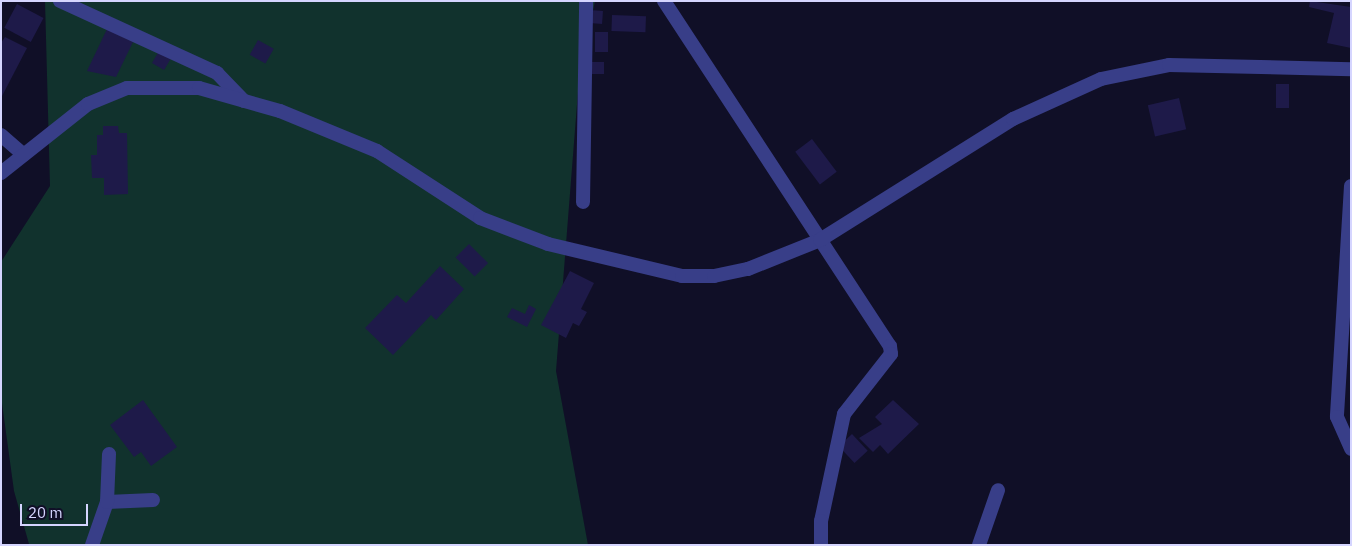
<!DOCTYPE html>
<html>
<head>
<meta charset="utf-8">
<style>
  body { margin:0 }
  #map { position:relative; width:1352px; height:546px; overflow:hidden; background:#100f27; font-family:"IBM Plex Sans",sans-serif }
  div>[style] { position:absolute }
  .green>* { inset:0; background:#11322d }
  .building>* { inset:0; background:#1e1a49; transform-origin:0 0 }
  .minor>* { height:14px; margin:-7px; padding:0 7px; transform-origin:7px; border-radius:7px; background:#383e88 }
  .tertiary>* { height:14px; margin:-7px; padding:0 7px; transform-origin:7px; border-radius:7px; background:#383e88 }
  span { translate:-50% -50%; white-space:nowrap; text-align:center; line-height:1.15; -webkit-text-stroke:4px #100f27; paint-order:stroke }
  .frame { position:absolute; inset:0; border:2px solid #d5d5ff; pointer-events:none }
  .scale { position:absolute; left:20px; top:504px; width:68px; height:22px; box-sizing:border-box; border:2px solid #d5d5ff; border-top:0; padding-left:6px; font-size:15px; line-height:18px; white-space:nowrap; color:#d5d5ff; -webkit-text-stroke:4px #100f27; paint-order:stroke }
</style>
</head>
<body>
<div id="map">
  <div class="green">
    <i style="clip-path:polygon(45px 1px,595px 1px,579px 79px,556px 371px,588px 545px,29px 544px,14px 491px,1px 396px,1px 262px,50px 186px)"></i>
  </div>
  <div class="building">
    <i style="clip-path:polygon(1310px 1px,1351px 7px,1351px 48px,1327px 43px,1334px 13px,1309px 7px)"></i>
    <i style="left:17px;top:4px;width:30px;height:27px;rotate:28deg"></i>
    <i style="left:590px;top:10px;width:13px;height:13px;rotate:4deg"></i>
    <i style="left:612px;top:15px;width:34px;height:16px;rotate:2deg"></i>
    <i style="clip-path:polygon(107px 29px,133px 42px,116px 77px,87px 71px)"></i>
    <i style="left:595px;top:32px;width:13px;height:20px"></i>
    <i style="clip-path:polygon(5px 37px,27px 48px,1px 98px,1px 43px)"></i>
    <i style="left:258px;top:40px;width:18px;height:17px;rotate:29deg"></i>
    <i style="left:159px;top:51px;width:14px;height:14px;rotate:30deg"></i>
    <i style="left:592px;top:62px;width:12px;height:12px"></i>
    <i style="left:1276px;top:84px;width:13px;height:24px"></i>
    <i style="left:1179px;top:98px;width:32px;height:32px;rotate:77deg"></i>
    <i style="clip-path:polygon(103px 126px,118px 126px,119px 133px,127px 133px,128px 194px,104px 195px,104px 178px,92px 178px,91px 155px,97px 155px,97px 135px,103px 135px)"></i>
    <i style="left:812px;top:139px;width:41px;height:21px;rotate:53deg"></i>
    <i style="left:469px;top:244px;width:27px;height:19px;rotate:45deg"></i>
    <i style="clip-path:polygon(440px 266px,464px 289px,436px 320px,431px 315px,393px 355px,365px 328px,397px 295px,406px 303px)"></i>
    <i style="clip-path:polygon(570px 271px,594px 283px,581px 309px,587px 312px,579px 326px,573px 323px,566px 338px,541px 325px)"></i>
    <i style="clip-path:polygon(529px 305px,536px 309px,527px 327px,507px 317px,512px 308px,525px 314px)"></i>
    <i style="clip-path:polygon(143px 400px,177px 447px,151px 466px,141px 452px,134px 457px,110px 425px)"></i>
    <i style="clip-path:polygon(893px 400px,919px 424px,888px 454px,880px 445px,873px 452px,859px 438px,882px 424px,875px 417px)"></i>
    <i style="left:852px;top:434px;width:23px;height:18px;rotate:47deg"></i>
  </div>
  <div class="minor">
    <i style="left:60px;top:1px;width:173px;rotate:24.6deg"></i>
    <i style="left:217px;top:73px;width:39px;rotate:46deg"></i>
    <i style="left:664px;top:1px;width:412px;rotate:56.8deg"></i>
    <i style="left:890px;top:346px;width:8px;rotate:83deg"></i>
    <i style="left:891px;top:354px;width:76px;rotate:128.1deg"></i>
    <i style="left:844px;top:414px;width:109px;rotate:102.1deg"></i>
    <i style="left:821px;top:521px;width:24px;rotate:90deg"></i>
    <i style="left:1px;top:135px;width:30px;rotate:41deg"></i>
    <i style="left:1351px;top:186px;width:231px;rotate:93.5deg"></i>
    <i style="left:1337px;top:417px;width:35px;rotate:66deg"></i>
    <i style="left:583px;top:202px;width:201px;rotate:-89.1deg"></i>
    <i style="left:107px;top:502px;width:46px;rotate:-2.5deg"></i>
    <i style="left:92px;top:545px;width:46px;rotate:-70.8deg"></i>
    <i style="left:107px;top:502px;width:48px;rotate:-87.6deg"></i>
    <i style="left:979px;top:545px;width:58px;rotate:-70.9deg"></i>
  </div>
  <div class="tertiary">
    <i style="left:1px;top:173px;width:111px;rotate:-38.4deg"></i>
    <i style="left:88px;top:104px;width:42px;rotate:-22.3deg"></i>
    <i style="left:127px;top:88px;width:72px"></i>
    <i style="left:199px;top:88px;width:84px;rotate:15.9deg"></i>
    <i style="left:280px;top:111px;width:105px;rotate:22.4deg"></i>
    <i style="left:377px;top:151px;width:123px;rotate:33deg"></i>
    <i style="left:480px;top:218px;width:73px;rotate:20.9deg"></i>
    <i style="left:548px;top:244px;width:138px;rotate:13.4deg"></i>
    <i style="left:682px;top:276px;width:32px"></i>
    <i style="left:714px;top:276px;width:35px;rotate:-12deg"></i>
    <i style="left:748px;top:269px;width:78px;rotate:-21.9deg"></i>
    <i style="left:820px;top:240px;width:228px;rotate:-32.1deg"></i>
    <i style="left:1013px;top:119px;width:97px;rotate:-24.4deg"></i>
    <i style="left:1101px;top:79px;width:69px;rotate:-11.6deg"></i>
    <i style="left:1169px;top:65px;width:182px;rotate:1.3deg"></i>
  </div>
  <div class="frame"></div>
  <div class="scale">20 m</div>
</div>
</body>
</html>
